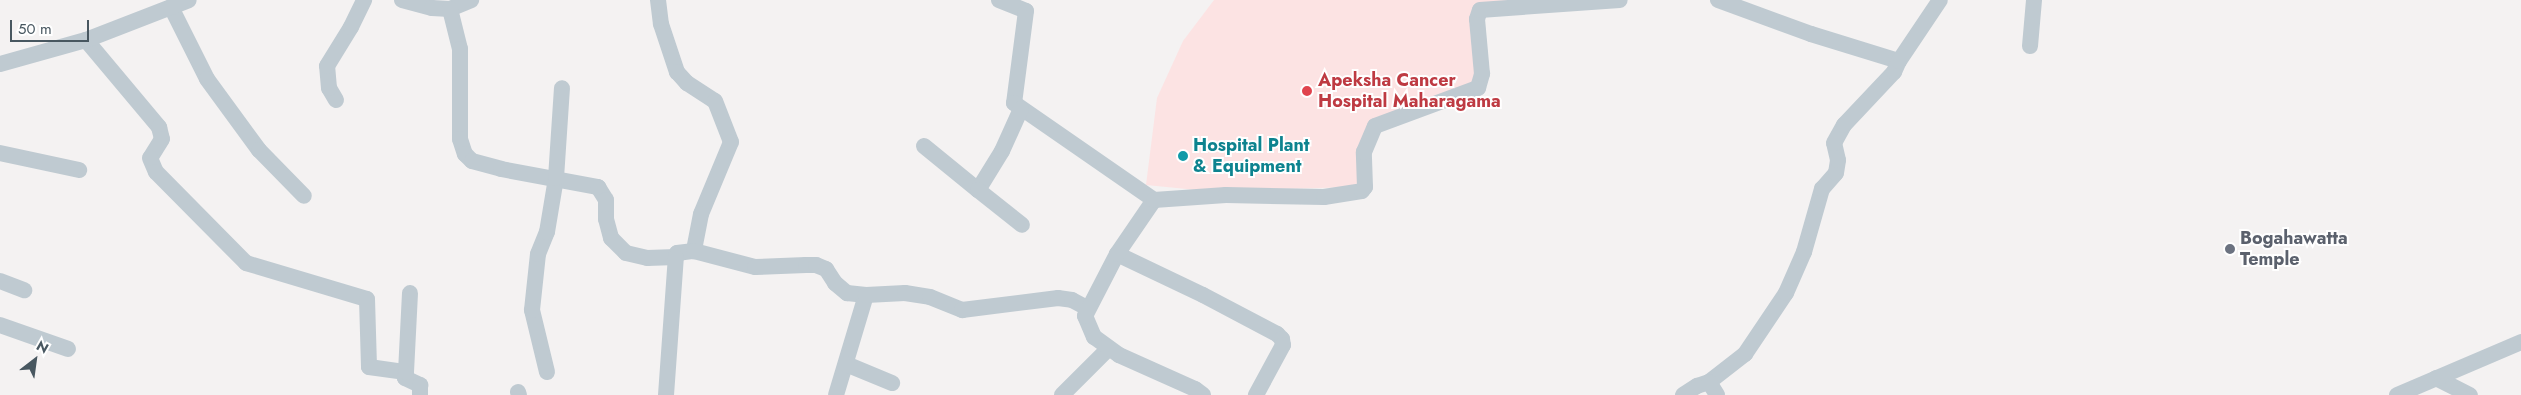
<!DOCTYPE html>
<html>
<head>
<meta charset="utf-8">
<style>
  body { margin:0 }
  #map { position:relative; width:2521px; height:395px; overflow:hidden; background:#f4f2f2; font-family:Jost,sans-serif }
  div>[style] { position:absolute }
  .medical>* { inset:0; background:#fce3e3 }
  .minor>* { height:16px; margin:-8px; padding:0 8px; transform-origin:8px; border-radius:8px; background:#bfcad1 }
  .dots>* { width:14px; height:14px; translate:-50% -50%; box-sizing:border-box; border:2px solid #fff; border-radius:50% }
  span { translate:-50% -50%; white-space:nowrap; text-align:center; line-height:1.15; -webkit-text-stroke:4px #fff; paint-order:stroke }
  .health-label { font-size:18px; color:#be3a42; font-weight:700 }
  .left { translate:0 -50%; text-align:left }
  .culture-label { font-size:18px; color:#0d838f; font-weight:700 }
  .worship-label { font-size:18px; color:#5b616d; font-weight:700 }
  .north { position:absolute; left:10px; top:335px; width:50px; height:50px; -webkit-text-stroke:4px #fff; paint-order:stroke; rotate:30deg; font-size:14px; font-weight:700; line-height:20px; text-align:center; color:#485760 }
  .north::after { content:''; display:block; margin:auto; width:18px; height:22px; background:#485760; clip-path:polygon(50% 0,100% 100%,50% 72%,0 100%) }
  .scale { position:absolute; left:10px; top:20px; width:79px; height:22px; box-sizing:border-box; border:2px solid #485760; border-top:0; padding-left:6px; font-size:15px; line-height:18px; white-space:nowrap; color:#485760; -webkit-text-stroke:4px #fff; paint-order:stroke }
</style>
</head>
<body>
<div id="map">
  <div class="medical">
    <i style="clip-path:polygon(1214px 0,1597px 0,1477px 7px,1477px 72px,1472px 85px,1369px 123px,1356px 187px,1207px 191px,1146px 185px,1157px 98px,1183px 41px)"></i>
  </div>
  <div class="minor">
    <i style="left:402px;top:0;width:31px;rotate:15deg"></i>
    <i style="left:432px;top:8px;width:18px;rotate:3deg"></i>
    <i style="left:450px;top:9px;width:23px;rotate:-23deg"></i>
    <i style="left:658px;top:0;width:24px;rotate:83deg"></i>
    <i style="left:661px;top:24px;width:51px;rotate:71.6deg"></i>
    <i style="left:677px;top:72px;width:15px;rotate:48deg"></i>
    <i style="left:687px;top:83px;width:33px;rotate:33deg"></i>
    <i style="left:715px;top:101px;width:44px;rotate:68.7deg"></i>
    <i style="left:731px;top:142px;width:78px;rotate:112.6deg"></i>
    <i style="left:701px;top:214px;width:38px;rotate:101deg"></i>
    <i style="left:999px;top:0;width:29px;rotate:22deg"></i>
    <i style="left:1026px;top:11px;width:93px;rotate:97.4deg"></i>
    <i style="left:1014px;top:103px;width:170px;rotate:34.7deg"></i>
    <i style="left:1718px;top:0;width:99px;rotate:20.1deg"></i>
    <i style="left:1811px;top:34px;width:92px;rotate:17.1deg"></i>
    <i style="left:171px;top:7px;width:80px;rotate:63.4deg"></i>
    <i style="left:207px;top:79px;width:88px;rotate:53.8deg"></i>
    <i style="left:259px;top:150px;width:64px;rotate:45.6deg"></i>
    <i style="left:450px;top:9px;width:41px;rotate:76deg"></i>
    <i style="left:460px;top:49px;width:90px;rotate:90deg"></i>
    <i style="left:460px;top:139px;width:16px;rotate:72deg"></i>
    <i style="left:465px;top:154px;width:10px;rotate:45deg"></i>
    <i style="left:472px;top:161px;width:30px;rotate:15deg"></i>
    <i style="left:501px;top:169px;width:99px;rotate:10.5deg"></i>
    <i style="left:598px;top:187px;width:15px;rotate:58deg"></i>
    <i style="left:606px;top:200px;width:19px;rotate:90deg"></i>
    <i style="left:606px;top:219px;width:20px;rotate:75deg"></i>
    <i style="left:611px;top:238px;width:21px;rotate:45deg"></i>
    <i style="left:626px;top:253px;width:22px;rotate:13deg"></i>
    <i style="left:647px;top:258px;width:29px;rotate:-2deg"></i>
    <i style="left:676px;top:257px;width:4px;rotate:-76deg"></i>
    <i style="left:677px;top:253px;width:17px;rotate:-7deg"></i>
    <i style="left:694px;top:251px;width:63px;rotate:14.7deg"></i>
    <i style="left:755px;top:267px;width:51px;rotate:-2.2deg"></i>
    <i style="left:806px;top:265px;width:10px"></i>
    <i style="left:816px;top:265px;width:11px;rotate:22deg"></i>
    <i style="left:826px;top:269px;width:17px;rotate:57deg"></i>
    <i style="left:835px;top:283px;width:16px;rotate:40deg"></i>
    <i style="left:847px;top:293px;width:19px;rotate:6deg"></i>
    <i style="left:866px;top:295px;width:104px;rotate:106.7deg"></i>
    <i style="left:86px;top:40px;width:114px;rotate:50deg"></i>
    <i style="left:159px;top:127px;width:12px;rotate:76deg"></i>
    <i style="left:162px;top:139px;width:22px;rotate:122deg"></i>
    <i style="left:150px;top:158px;width:15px;rotate:67deg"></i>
    <i style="left:156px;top:172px;width:128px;rotate:45.3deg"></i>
    <i style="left:246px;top:263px;width:126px;rotate:16.6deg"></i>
    <i style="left:367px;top:299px;width:68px;rotate:88.3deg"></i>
    <i style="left:369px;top:367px;width:37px;rotate:8deg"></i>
    <i style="left:406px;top:372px;width:6px;rotate:99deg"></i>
    <i style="left:405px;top:378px;width:17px;rotate:25deg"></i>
    <i style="left:420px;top:385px;width:10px;rotate:90deg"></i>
    <i style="left:2030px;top:46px;width:46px;rotate:-85deg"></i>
    <i style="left:0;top:64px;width:89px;rotate:-15.6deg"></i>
    <i style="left:86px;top:40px;width:110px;rotate:-21.2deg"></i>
    <i style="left:336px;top:100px;width:14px;rotate:-120deg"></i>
    <i style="left:329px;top:88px;width:22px;rotate:-95deg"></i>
    <i style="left:327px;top:66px;width:46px;rotate:-58.4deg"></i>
    <i style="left:351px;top:27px;width:30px;rotate:-64deg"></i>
    <i style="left:924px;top:146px;width:70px;rotate:39.2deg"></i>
    <i style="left:978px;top:190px;width:46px;rotate:-58.4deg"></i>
    <i style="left:1002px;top:151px;width:46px;rotate:-65.7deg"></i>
    <i style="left:0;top:153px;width:81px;rotate:12.1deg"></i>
    <i style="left:978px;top:190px;width:56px;rotate:38.5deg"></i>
    <i style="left:1117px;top:254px;width:95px;rotate:25.5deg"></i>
    <i style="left:1203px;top:295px;width:84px;rotate:27.8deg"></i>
    <i style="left:1277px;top:334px;width:7px;rotate:45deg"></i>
    <i style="left:1282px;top:339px;width:6px;rotate:81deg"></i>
    <i style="left:1283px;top:345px;width:57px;rotate:118.4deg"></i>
    <i style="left:0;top:281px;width:26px;rotate:21deg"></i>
    <i style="left:866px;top:295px;width:39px;rotate:-3deg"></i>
    <i style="left:905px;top:293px;width:25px;rotate:9deg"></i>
    <i style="left:930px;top:297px;width:35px;rotate:22deg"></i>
    <i style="left:962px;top:310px;width:97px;rotate:-7.1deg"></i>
    <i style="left:1058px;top:298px;width:14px;rotate:8deg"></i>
    <i style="left:1072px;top:300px;width:17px;rotate:28deg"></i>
    <i style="left:0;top:325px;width:72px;rotate:19.4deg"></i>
    <i style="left:846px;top:364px;width:50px;rotate:22.4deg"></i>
    <i style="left:406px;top:372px;width:79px;rotate:-87.1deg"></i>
    <i style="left:547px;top:372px;width:64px;rotate:-103.6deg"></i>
    <i style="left:532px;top:310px;width:56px;rotate:-83.9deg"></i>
    <i style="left:538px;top:254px;width:24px;rotate:-68deg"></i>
    <i style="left:547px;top:232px;width:55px;rotate:-80.5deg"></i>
    <i style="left:556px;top:178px;width:90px;rotate:-86.2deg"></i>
    <i style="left:2436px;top:378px;width:38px;rotate:27deg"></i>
    <i style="left:1709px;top:382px;width:46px;rotate:-37.9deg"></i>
    <i style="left:1745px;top:354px;width:73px;rotate:-56.1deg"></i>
    <i style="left:1786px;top:293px;width:45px;rotate:-66.3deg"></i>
    <i style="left:1804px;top:252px;width:66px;rotate:-74.1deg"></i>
    <i style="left:1822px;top:189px;width:21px;rotate:-49deg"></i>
    <i style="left:1836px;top:173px;width:13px;rotate:-81deg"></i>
    <i style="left:1838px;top:160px;width:17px;rotate:-103deg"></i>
    <i style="left:1834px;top:143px;width:21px;rotate:-61deg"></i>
    <i style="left:1844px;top:125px;width:73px;rotate:-46.7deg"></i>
    <i style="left:1894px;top:72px;width:12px;rotate:-66deg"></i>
    <i style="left:1899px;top:61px;width:73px;rotate:-56.1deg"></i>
    <i style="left:518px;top:392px;width:3px;rotate:72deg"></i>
    <i style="left:666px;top:395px;width:138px;rotate:-85.9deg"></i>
    <i style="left:1062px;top:395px;width:66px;rotate:-45deg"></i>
    <i style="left:1203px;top:395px;width:10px;rotate:-143deg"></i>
    <i style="left:1195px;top:389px;width:83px;rotate:-155.9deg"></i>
    <i style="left:1119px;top:355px;width:31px;rotate:-144deg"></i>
    <i style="left:1094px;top:337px;width:23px;rotate:-113deg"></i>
    <i style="left:1085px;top:316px;width:70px;rotate:-62.7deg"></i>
    <i style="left:1117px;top:254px;width:65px;rotate:-55.6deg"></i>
    <i style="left:1154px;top:200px;width:72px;rotate:-4deg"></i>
    <i style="left:1226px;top:195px;width:98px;rotate:1.2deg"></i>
    <i style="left:1324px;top:197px;width:38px;rotate:-9deg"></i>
    <i style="left:1362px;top:191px;width:5px;rotate:-53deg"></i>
    <i style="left:1365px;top:187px;width:35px;rotate:-92deg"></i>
    <i style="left:1364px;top:152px;width:28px;rotate:-67deg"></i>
    <i style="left:1375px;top:126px;width:110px;rotate:-20.3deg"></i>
    <i style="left:1478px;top:88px;width:15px;rotate:-74deg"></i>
    <i style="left:1482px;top:74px;width:55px;rotate:-95.2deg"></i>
    <i style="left:1477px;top:19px;width:9px;rotate:-72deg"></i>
    <i style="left:1480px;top:10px;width:140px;rotate:-4.1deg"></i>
    <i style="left:1683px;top:395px;width:17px;rotate:-33deg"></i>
    <i style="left:1697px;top:386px;width:13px;rotate:-18deg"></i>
    <i style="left:1709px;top:382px;width:15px;rotate:58deg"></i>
    <i style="left:2397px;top:395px;width:135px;rotate:-23.1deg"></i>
  </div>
  <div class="dots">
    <i style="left:1307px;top:91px;background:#e0444e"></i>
    <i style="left:1183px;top:156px;background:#0f9aa8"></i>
    <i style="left:2230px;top:249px;background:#6b7280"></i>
  </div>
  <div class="health-label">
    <span class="left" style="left:1318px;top:91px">Apeksha Cancer<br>Hospital Maharagama</span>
  </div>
  <div class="culture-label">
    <span class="left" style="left:1193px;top:156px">Hospital Plant<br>&amp; Equipment</span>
  </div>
  <div class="worship-label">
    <span class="left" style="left:2240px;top:249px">Bogahawatta<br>Temple</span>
  </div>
  <div class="north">N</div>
  <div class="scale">50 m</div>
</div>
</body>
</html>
